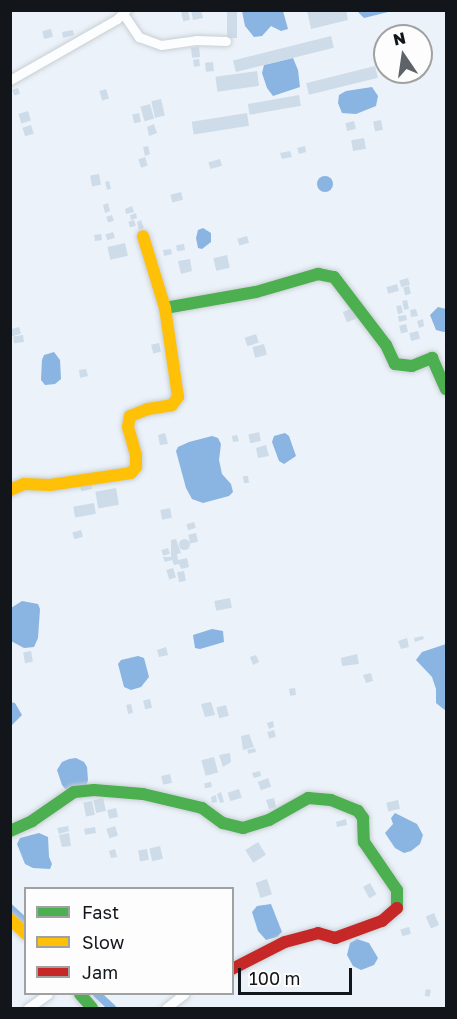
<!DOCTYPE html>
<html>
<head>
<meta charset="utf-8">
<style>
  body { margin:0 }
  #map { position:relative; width:457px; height:1019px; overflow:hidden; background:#ebf2f9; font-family:"Golos Text",sans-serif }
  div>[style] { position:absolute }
  .water>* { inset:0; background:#8ab4e2 }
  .round { border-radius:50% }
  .canal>* { height:8px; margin:-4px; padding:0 4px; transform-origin:4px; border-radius:4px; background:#8ab4e2 }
  .building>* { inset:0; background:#cedbe8; transform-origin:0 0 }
  .roads { filter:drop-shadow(0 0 2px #c8ced3) drop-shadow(0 0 2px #c8ced3) }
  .street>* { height:9px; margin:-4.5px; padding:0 4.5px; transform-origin:4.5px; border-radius:4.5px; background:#fcfdfe }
  .fast>* { height:12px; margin:-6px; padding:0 6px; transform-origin:6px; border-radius:6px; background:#4caf50 }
  .slow>* { height:12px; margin:-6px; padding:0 6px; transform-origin:6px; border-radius:6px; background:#ffc107 }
  .jam>* { height:12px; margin:-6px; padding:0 6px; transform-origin:6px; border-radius:6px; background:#c62828 }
  span { translate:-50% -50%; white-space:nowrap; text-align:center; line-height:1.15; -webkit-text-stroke:4.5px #fdfdfd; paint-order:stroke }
  .frame { position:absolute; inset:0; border:12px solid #12161b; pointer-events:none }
  .legend { position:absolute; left:24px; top:887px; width:210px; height:108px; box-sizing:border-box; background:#fdfdfd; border:2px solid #9fa1a3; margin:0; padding:8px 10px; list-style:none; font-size:18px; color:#12161b }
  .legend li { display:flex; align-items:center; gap:12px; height:30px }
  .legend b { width:30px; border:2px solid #9fa1a3 }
  .north { position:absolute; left:373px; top:24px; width:60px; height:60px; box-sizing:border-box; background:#fdfdfd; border:2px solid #9fa1a3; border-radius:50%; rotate:347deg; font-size:16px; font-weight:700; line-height:24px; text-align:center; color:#12161b }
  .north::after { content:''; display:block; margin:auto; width:21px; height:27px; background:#5e6369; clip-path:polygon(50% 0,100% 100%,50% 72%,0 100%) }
  .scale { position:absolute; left:238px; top:968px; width:114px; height:27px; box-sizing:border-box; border:3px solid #12161b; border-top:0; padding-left:8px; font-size:18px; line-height:21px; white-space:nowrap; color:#12161b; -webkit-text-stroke:4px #fdfdfd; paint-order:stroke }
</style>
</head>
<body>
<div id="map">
  <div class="water">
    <i style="clip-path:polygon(242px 11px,283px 11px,288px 29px,281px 31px,271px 26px,262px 36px,254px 37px,245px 26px)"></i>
    <i style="clip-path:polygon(357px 11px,392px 11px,364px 18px)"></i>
    <i style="clip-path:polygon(293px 58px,298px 70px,300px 87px,273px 96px,267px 88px,262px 73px,264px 65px)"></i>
    <i style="clip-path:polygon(372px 87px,378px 96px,376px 106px,356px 114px,342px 113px,338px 103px,339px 95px,346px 91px)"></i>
    <i class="round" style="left:317px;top:176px;width:16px;height:16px"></i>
    <i style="clip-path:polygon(203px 228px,211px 233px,211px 242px,202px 249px,198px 248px,196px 238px,198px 230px)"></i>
    <i style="clip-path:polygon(438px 307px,446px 309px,446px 331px,444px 332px,436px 330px,430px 315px)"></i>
    <i style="clip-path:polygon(54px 352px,60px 360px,61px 379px,55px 384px,45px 385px,41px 380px,42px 360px,44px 355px)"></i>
    <i style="clip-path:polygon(285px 433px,289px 436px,296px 456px,284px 464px,279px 461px,272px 442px,274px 436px)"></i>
    <i style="clip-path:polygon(212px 436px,218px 438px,221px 444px,219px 460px,222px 474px,231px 484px,233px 492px,229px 496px,203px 503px,192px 499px,186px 488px,176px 451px,178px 447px,189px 442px)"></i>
    <i style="clip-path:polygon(22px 601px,38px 604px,40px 609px,38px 638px,34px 647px,24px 648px,11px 641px,11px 608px)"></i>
    <i style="clip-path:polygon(212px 629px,223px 631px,224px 642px,200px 649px,195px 648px,193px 635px)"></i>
    <i style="clip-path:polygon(446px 644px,446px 711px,436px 703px,436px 689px,432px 677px,416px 660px,422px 652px)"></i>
    <i style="clip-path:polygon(138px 656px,144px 658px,149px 677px,141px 687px,131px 690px,124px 687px,118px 664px,121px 660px)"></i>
    <i style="clip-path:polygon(10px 702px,15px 703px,22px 715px,11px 726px)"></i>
    <i style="clip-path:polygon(69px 759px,76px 758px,84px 762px,87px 767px,88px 780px,86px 787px,68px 792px,62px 785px,57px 770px,62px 762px)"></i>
    <i style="clip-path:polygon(395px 813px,417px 824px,423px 835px,420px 844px,411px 851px,404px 853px,395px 848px,385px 833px,393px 824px,391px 818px)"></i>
    <i style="clip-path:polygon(39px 833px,48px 837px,49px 857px,52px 864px,50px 869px,33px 868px,25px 864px,17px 844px,20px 838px)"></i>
    <i style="clip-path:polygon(271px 904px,282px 932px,277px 937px,266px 940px,258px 931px,252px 912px,257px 906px)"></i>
    <i style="clip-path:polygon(357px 939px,369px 943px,378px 958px,374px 965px,361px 970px,353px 966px,347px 955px,350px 943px)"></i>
  </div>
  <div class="canal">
    <i style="left:10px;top:908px;width:22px;rotate:43deg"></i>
    <i style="left:97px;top:994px;width:21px;rotate:43deg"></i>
  </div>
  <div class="building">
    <i style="clip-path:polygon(191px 10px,201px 10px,203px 18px,193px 20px)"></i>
    <i style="left:227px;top:10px;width:10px;height:28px"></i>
    <i style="clip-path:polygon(307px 10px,346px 10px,348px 20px,311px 29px)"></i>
    <i style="left:188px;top:11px;width:9px;height:7px;rotate:77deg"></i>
    <i style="left:51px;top:29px;width:8px;height:9px;rotate:76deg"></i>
    <i style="clip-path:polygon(73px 30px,74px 35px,63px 38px,62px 32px)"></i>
    <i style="left:331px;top:36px;width:12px;height:101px;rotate:76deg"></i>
    <i style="left:199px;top:47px;width:10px;height:8px;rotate:84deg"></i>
    <i style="left:199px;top:59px;width:7px;height:6px;rotate:82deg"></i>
    <i style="clip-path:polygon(255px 59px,257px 66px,251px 67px,249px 61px)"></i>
    <i style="left:213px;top:62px;width:9px;height:8px;rotate:84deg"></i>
    <i style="left:375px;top:66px;width:12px;height:71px;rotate:76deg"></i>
    <i style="left:257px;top:71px;width:15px;height:42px;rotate:82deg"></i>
    <i style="left:18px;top:88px;width:6px;height:6px;rotate:72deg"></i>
    <i style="left:106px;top:89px;width:10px;height:7px;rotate:73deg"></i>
    <i style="left:299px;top:95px;width:11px;height:52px;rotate:80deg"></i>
    <i style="left:161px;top:99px;width:17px;height:10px;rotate:77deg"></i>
    <i style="left:150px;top:104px;width:15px;height:10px;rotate:74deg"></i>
    <i style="left:28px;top:111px;width:10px;height:10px;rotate:73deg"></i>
    <i style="left:139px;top:113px;width:9px;height:7px;rotate:77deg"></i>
    <i style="left:247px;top:113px;width:13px;height:56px;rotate:81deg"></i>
    <i style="left:381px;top:120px;width:10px;height:8px;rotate:79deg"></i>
    <i style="left:354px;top:121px;width:8px;height:9px;rotate:76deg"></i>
    <i style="clip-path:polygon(154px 124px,157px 133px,149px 136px,147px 127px)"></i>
    <i style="left:31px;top:125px;width:9px;height:9px;rotate:72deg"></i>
    <i style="left:364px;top:138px;width:11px;height:13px;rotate:80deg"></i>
    <i style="clip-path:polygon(148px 146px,150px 154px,145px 156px,143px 147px)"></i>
    <i style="clip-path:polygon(305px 146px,306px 152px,299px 154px,297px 148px)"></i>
    <i style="clip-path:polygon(290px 151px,292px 157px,282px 159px,280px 153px)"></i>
    <i style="left:145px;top:157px;width:9px;height:7px;rotate:72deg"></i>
    <i style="left:220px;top:159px;width:7px;height:12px;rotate:74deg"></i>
    <i style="left:99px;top:174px;width:11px;height:9px;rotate:80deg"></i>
    <i style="left:109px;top:181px;width:8px;height:4px;rotate:76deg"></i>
    <i style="left:181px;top:192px;width:8px;height:11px;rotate:76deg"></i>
    <i style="clip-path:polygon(108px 203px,110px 211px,105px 213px,103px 205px)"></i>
    <i style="clip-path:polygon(132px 206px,134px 212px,126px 214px,125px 209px)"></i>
    <i style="clip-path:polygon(136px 213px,137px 218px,131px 220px,130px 215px)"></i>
    <i style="left:112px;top:215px;width:6px;height:6px;rotate:72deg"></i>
    <i style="left:134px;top:220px;width:6px;height:6px;rotate:72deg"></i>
    <i style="clip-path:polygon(141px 220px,144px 228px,139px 230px,137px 222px)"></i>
    <i style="left:113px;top:232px;width:6px;height:8px;rotate:72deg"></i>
    <i style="left:101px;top:234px;width:6px;height:7px;rotate:81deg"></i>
    <i style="left:247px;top:236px;width:7px;height:10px;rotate:74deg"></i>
    <i style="left:125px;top:243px;width:13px;height:18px;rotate:77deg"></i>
    <i style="left:184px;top:244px;width:6px;height:8px;rotate:81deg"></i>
    <i style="clip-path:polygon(171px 249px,172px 254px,164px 256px,163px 250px)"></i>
    <i style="left:227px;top:255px;width:13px;height:14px;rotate:77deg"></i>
    <i style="clip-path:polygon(190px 259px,192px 271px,181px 274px,178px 261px)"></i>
    <i style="left:408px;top:278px;width:7px;height:9px;rotate:74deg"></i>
    <i style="left:397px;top:284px;width:7px;height:11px;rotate:74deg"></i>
    <i style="left:409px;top:286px;width:8px;height:6px;rotate:76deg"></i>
    <i style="left:407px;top:300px;width:9px;height:5px;rotate:77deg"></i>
    <i style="left:401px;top:305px;width:8px;height:5px;rotate:76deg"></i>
    <i style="left:353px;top:308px;width:11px;height:11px;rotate:68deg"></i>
    <i style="clip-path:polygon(416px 309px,418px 316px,411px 317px,410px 310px)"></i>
    <i style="clip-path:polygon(406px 315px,407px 320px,399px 322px,398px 316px)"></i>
    <i style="clip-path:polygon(423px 319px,424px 326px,419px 328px,417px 321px)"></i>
    <i style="left:406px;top:324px;width:8px;height:7px;rotate:76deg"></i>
    <i style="left:19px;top:327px;width:7px;height:9px;rotate:74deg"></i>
    <i style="left:418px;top:331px;width:8px;height:9px;rotate:76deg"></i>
    <i style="left:256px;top:334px;width:9px;height:12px;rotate:72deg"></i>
    <i style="left:23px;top:335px;width:7px;height:10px;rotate:82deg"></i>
    <i style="left:159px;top:343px;width:9px;height:8px;rotate:77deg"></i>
    <i style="left:264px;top:344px;width:11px;height:12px;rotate:75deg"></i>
    <i style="clip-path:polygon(86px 369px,88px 376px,80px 378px,79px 370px)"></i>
    <i style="left:259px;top:432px;width:9px;height:11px;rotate:77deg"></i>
    <i style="clip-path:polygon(165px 433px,168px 444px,160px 445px,158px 435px)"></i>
    <i style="clip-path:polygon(237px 435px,239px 441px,233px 442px,232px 436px)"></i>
    <i style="clip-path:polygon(266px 445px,269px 456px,258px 458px,256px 448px)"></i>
    <i style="clip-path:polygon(243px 476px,248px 476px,249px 483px,244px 483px)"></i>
    <i style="left:90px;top:480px;width:9px;height:11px;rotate:77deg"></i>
    <i style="left:116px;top:488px;width:17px;height:21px;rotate:80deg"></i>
    <i style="left:94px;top:503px;width:11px;height:21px;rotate:80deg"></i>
    <i style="left:170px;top:508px;width:10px;height:10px;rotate:79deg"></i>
    <i style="left:194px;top:522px;width:6px;height:8px;rotate:72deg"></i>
    <i style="left:81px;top:530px;width:7px;height:9px;rotate:74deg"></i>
    <i style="left:196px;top:533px;width:9px;height:8px;rotate:77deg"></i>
    <i class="round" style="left:178.5px;top:538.5px;width:11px;height:11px"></i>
    <i style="clip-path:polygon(176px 539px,181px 553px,177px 554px,178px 560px,187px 558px,189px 567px,181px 569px,179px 564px,174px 565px,172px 560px,165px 562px,163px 557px,171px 557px,171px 540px)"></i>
    <i style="left:168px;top:548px;width:6px;height:7px;rotate:72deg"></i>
    <i style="left:173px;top:568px;width:10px;height:7px;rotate:73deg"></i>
    <i style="left:184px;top:571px;width:10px;height:7px;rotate:79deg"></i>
    <i style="left:230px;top:598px;width:10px;height:16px;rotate:79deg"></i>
    <i style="clip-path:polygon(423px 636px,424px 639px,415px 642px,414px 638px)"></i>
    <i style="clip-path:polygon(407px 638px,409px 647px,401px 649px,398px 641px)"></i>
    <i style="clip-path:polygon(166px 647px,168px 655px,159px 657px,157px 650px)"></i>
    <i style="left:31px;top:651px;width:11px;height:8px;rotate:80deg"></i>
    <i style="clip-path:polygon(357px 654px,359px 664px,342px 666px,341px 658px)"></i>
    <i style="clip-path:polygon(256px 655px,259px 662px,253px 665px,250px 657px)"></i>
    <i style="clip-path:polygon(371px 673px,373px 681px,366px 683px,363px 675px)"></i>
    <i style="left:295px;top:688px;width:7px;height:6px;rotate:82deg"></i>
    <i style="left:150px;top:699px;width:9px;height:7px;rotate:77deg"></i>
    <i style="clip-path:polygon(211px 702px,215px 715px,205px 717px,201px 704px)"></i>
    <i style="left:131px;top:704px;width:9px;height:5px;rotate:77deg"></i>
    <i style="left:226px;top:705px;width:11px;height:10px;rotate:75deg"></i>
    <i style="clip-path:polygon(273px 721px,274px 727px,269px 729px,267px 723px)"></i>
    <i style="left:274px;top:730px;width:7px;height:7px;rotate:74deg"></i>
    <i style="clip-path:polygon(249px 734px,254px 747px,243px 750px,241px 736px)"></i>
    <i style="left:255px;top:748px;width:4px;height:8px;rotate:76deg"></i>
    <i style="clip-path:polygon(230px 753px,231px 762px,223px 767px,219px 755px)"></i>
    <i style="left:214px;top:757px;width:16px;height:13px;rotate:75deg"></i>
    <i style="clip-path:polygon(260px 771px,261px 776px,254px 778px,252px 773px)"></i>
    <i style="left:170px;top:774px;width:9px;height:9px;rotate:77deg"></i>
    <i style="left:268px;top:778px;width:9px;height:11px;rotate:69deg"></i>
    <i style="left:211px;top:782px;width:5px;height:7px;rotate:79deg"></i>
    <i style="left:239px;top:789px;width:9px;height:12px;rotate:72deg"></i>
    <i style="clip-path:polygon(221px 792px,224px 802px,220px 803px,217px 794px)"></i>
    <i style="clip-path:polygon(216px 795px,217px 802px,212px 803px,211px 797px)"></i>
    <i style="left:103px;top:798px;width:13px;height:10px;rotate:77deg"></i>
    <i style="clip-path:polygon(274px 798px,276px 807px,269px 809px,266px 800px)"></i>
    <i style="left:398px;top:800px;width:9px;height:12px;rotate:77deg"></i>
    <i style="left:92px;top:801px;width:14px;height:9px;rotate:78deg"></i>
    <i style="left:116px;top:808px;width:9px;height:9px;rotate:77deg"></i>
    <i style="clip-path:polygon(346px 819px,347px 825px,337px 827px,336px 822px)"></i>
    <i style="clip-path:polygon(68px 826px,69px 831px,59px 834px,57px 828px)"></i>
    <i style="left:115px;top:826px;width:10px;height:9px;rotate:73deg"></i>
    <i style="left:95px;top:827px;width:6px;height:11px;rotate:81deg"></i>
    <i style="clip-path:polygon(69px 833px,71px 846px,62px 847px,59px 835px)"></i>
    <i style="left:258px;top:842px;width:15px;height:15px;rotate:58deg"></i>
    <i style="left:160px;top:846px;width:13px;height:11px;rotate:77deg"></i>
    <i style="clip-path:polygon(115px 849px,117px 857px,111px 858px,109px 851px)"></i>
    <i style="left:147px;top:849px;width:11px;height:9px;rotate:80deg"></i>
    <i style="left:267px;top:879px;width:16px;height:12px;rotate:72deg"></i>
    <i style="left:370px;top:883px;width:13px;height:8px;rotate:61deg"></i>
    <i style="left:434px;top:913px;width:13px;height:9px;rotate:67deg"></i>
    <i style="left:409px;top:927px;width:7px;height:9px;rotate:74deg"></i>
    <i style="left:426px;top:989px;width:5px;height:7px;rotate:11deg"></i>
  </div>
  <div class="roads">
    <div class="street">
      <i style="left:124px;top:15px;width:27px;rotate:56deg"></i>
      <i style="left:139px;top:37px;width:23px;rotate:20deg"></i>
      <i style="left:161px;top:45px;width:35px;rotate:-8deg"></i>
      <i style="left:196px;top:40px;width:30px;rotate:2deg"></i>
      <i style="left:10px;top:80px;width:123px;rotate:-29.7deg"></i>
      <i style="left:117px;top:19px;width:13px;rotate:-45deg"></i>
      <i style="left:28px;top:1008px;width:24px;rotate:-35deg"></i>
      <i style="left:166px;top:1008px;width:23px;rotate:-38deg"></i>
    </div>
    <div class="fast">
      <i style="left:165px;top:308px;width:92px;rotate:-10deg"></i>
      <i style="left:256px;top:292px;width:65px;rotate:-16.2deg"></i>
      <i style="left:318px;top:274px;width:16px;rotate:11deg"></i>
      <i style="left:334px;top:277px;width:86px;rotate:52.6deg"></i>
      <i style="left:386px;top:345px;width:21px;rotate:65deg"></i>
      <i style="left:395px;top:364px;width:17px;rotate:7deg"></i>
      <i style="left:412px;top:366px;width:22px;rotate:-22deg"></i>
      <i style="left:432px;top:358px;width:34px;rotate:66deg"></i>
      <i style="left:10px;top:831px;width:24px;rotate:-24deg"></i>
      <i style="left:32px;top:821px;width:51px;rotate:-34.6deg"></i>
      <i style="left:74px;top:792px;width:20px;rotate:-6deg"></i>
      <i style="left:94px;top:790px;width:49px;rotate:4.7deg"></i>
      <i style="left:143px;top:794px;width:61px;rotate:13.3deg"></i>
      <i style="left:202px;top:808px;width:26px;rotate:36deg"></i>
      <i style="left:223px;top:823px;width:21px;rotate:14deg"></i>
      <i style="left:243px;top:828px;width:27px;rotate:-17deg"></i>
      <i style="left:269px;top:820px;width:45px;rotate:-29.4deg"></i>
      <i style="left:308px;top:798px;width:23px;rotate:5deg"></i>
      <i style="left:331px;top:800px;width:29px;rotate:22deg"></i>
      <i style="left:358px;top:811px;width:9px;rotate:54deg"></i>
      <i style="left:363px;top:818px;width:24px;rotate:88deg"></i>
      <i style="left:364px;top:842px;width:58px;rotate:55.5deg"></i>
      <i style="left:397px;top:890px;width:18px;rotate:90deg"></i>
      <i style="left:80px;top:994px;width:18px;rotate:49deg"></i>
    </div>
    <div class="slow">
      <i style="left:10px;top:490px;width:15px;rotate:-23deg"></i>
      <i style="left:24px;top:484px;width:26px;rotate:2deg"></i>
      <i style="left:50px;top:485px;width:82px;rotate:-8.4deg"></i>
      <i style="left:131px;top:473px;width:8px;rotate:-50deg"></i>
      <i style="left:136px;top:467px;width:12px;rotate:-90deg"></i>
      <i style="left:136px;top:455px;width:29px;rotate:-106deg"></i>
      <i style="left:128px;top:427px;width:11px;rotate:-80deg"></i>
      <i style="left:130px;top:416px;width:19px;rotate:-21deg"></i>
      <i style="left:148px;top:409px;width:24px;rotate:-9deg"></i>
      <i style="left:172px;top:405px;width:10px;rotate:-53deg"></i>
      <i style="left:178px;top:397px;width:90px;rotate:-98.3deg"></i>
      <i style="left:165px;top:308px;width:75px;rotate:-107deg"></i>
      <i style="left:10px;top:919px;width:22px;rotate:43deg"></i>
    </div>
    <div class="jam">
      <i style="left:232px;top:969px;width:59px;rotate:-27deg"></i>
      <i style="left:285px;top:942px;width:34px;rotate:-15deg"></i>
      <i style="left:318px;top:933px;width:18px;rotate:16deg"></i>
      <i style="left:335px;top:938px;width:50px;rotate:-19.9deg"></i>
      <i style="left:382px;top:921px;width:20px;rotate:-41deg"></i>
    </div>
  </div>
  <div class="frame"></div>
  <ul class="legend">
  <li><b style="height:8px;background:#4caf50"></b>Fast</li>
  <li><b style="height:8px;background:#ffc107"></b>Slow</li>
  <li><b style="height:8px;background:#c62828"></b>Jam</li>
  </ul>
  <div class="north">N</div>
  <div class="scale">100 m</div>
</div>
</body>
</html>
